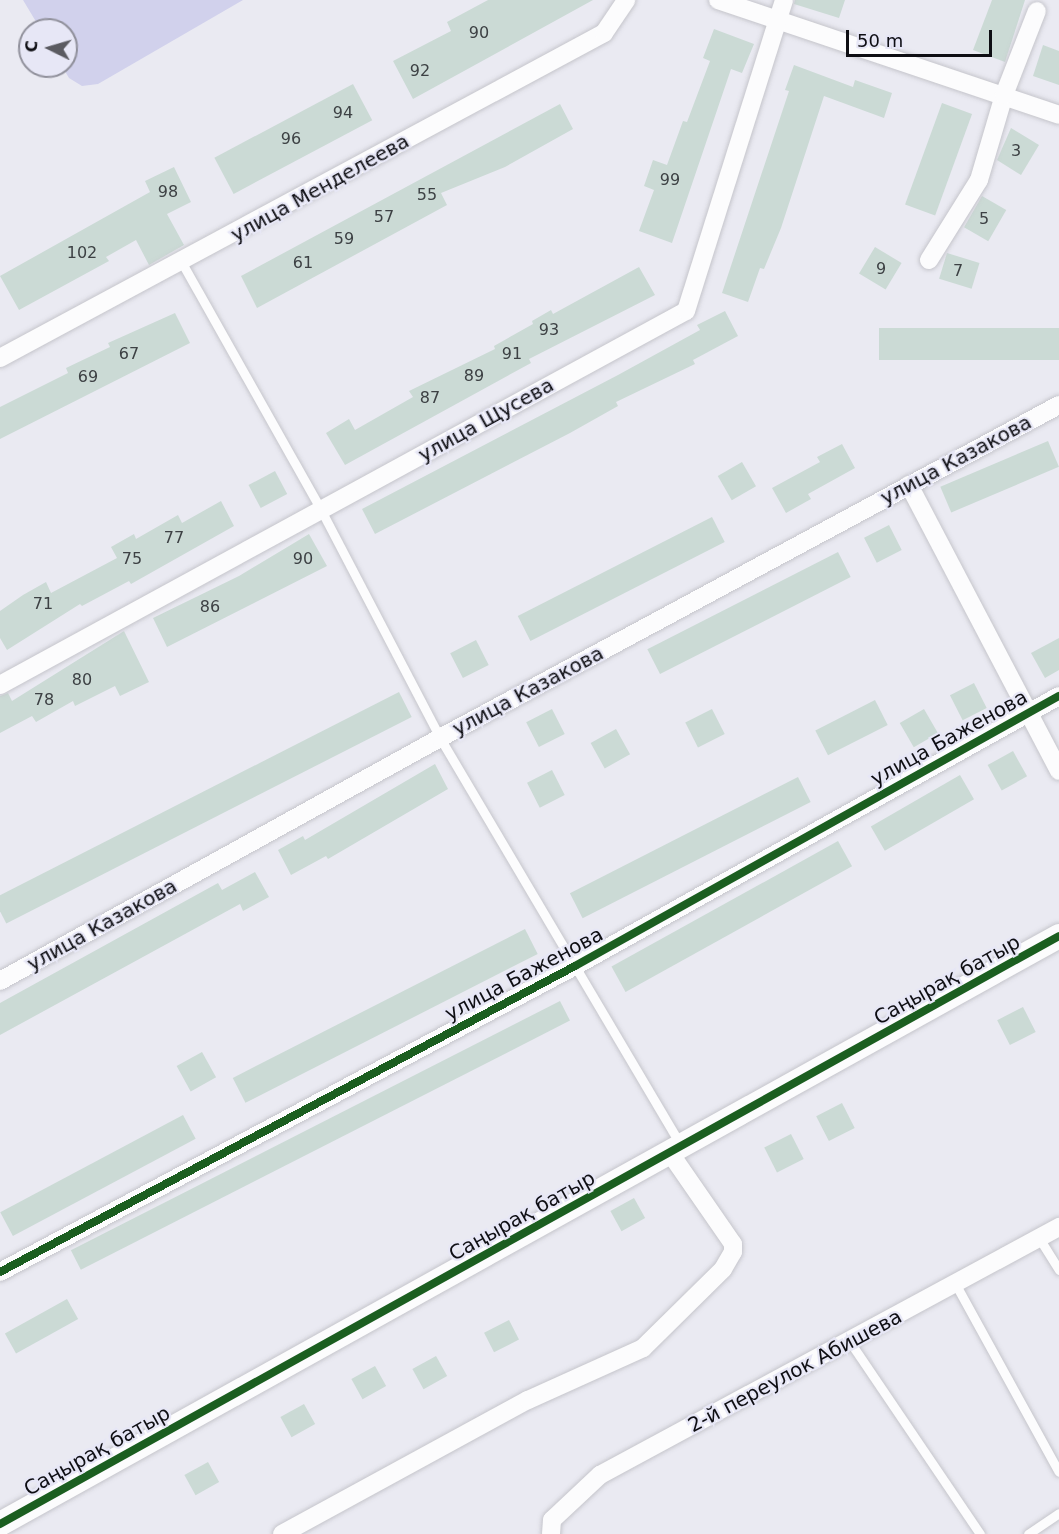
<!DOCTYPE html>
<html>
<head>
<meta charset="utf-8">
<style>
  body { margin:0 }
  #map { position:relative; width:1059px; height:1534px; overflow:hidden; background:#eaeaf2; font-family:"DejaVu Sans",sans-serif }
  div>[style] { position:absolute }
  .green>* { inset:0; background:#d1d1ec }
  .building>* { inset:0; background:#cbdad5; transform-origin:0 0 }
  .roads { filter:drop-shadow(0 0 2px #c5c5cb) drop-shadow(0 0 2px #c5c5cb) }
  .service>* { height:9px; margin:-4.5px; padding:0 4.5px; transform-origin:4.5px; border-radius:4.5px; background:#fcfcfd }
  .minor>* { height:18px; margin:-9px; padding:0 9px; transform-origin:9px; border-radius:9px; background:#fcfcfd }
  .tertiary>* { height:24px; margin:-12px; padding:0 12px; transform-origin:12px; border-radius:12px; background:#fcfcfd }
  .cycleway>* { height:8px; margin:-4px; padding:0 4px; transform-origin:4px; border-radius:4px; background:#1b5e20 }
  span { translate:-50% -50%; white-space:nowrap; text-align:center; line-height:1.15; -webkit-text-stroke:4.5px #e7e7f6; paint-order:stroke }
  .number-label { font-size:16px; color:#3d4144 }
  .number-label span { -webkit-text-stroke-width:0 }
  .street-label { font-size:20px; color:#0e0e13 }
  .north { position:absolute; left:18px; top:18px; width:60px; height:60px; box-sizing:border-box; background:#e7e7f6; border:2px solid #90909b; border-radius:50%; rotate:275deg; font-size:16px; font-weight:700; line-height:24px; text-align:center; color:#0e0e13 }
  .north::after { content:''; display:block; margin:auto; width:21px; height:27px; background:#5b5b61; clip-path:polygon(50% 0,100% 100%,50% 72%,0 100%) }
  .scale { position:absolute; left:846px; top:30px; width:146px; height:27px; box-sizing:border-box; border:3px solid #0e0e13; border-top:0; padding-left:8px; font-size:18px; line-height:21px; white-space:nowrap; color:#0e0e13; -webkit-text-stroke:4px #e7e7f6; paint-order:stroke }
</style>
</head>
<body>
<div id="map">
  <div class="green">
    <i style="clip-path:polygon(23px 0,243px 0,98px 84px,82px 86px,69px 78px,62px 66px,66px 66px,66px 30px,41px 30px)"></i>
  </div>
  <div class="building">
    <i style="clip-path:polygon(488px 0,593px 0,413px 99px,393px 61px,451px 31px,447px 22px)"></i>
    <i style="clip-path:polygon(795px 0,845px 0,839px 18px,794px 4px)"></i>
    <i style="clip-path:polygon(992px 0,1025px 0,1005px 62px,973px 50px)"></i>
    <i style="clip-path:polygon(714px 29px,754px 44px,742px 73px,731px 69px,672px 243px,639px 231px,654px 190px,644px 186px,653px 160px,667px 165px,683px 121px,687px 122px,710px 61px,703px 58px)"></i>
    <i style="clip-path:polygon(1043px 45px,1059px 51px,1059px 85px,1033px 76px)"></i>
    <i style="clip-path:polygon(794px 65px,853px 87px,855px 80px,892px 93px,884px 118px,824px 96px,781px 228px,764px 269px,760px 268px,748px 302px,722px 293px,789px 91px,785px 90px)"></i>
    <i style="left:353px;top:84px;width:41px;height:157px;rotate:62deg"></i>
    <i style="left:942px;top:103px;width:32px;height:108px;rotate:20deg"></i>
    <i style="clip-path:polygon(560px 104px,573px 129px,505px 167px,441px 193px,447px 205px,257px 308px,241px 276px)"></i>
    <i style="clip-path:polygon(1011px 128px,1039px 145px,1021px 175px,997px 160px)"></i>
    <i style="clip-path:polygon(174px 167px,191px 202px,167px 214px,184px 245px,149px 265px,136px 240px,106px 257px,109px 261px,19px 310px,0 276px,150px 192px,145px 181px)"></i>
    <i style="left:982px;top:196px;width:28px;height:36px;rotate:30deg"></i>
    <i style="left:875px;top:247px;width:31px;height:31px;rotate:31deg"></i>
    <i style="left:947px;top:253px;width:34px;height:27px;rotate:17deg"></i>
    <i style="clip-path:polygon(639px 267px,655px 295px,529px 359px,531px 363px,345px 465px,326px 433px,349px 419px,355px 430px,413px 397px,409px 391px,495px 349px,494px 346px,533px 324px,532px 321px,551px 310px,553px 314px)"></i>
    <i style="clip-path:polygon(725px 311px,738px 336px,693px 360px,695px 364px,616px 402px,618px 406px,570px 433px,375px 534px,362px 509px,618px 375px,700px 330px,697px 325px)"></i>
    <i style="clip-path:polygon(175px 313px,190px 343px,0 439px,0 407px,68px 373px,66px 368px,110px 347px,108px 343px)"></i>
    <i style="left:1059px;top:328px;width:32px;height:180px;rotate:90deg"></i>
    <i style="left:1048px;top:441px;width:28px;height:117px;rotate:67deg"></i>
    <i style="clip-path:polygon(842px 444px,855px 468px,808px 494px,811px 499px,786px 513px,772px 488px,820px 462px,817px 457px)"></i>
    <i style="left:742px;top:462px;width:28px;height:28px;rotate:60deg"></i>
    <i style="left:275px;top:471px;width:26px;height:30px;rotate:62deg"></i>
    <i style="clip-path:polygon(221px 501px,234px 526px,131px 584px,129px 581px,82px 606px,80px 604px,7px 650px,0 638px,0 611px,23px 595px,46px 582px,51px 593px,117px 558px,111px 547px,134px 534px,136px 539px,178px 515px,182px 523px)"></i>
    <i style="left:712px;top:517px;width:28px;height:218px;rotate:63deg"></i>
    <i style="left:889px;top:525px;width:28px;height:28px;rotate:63deg"></i>
    <i style="clip-path:polygon(309px 534px,327px 566px,167px 647px,153px 618px,239px 576px)"></i>
    <i style="left:838px;top:552px;width:28px;height:214px;rotate:63deg"></i>
    <i style="clip-path:polygon(124px 631px,149px 682px,120px 696px,115px 686px,75px 706px,73px 701px,36px 722px,32px 716px,0 733px,0 696px,8px 693px,12px 701px)"></i>
    <i style="clip-path:polygon(1059px 638px,1059px 670px,1045px 678px,1031px 653px)"></i>
    <i style="left:476px;top:640px;width:28px;height:29px;rotate:63deg"></i>
    <i style="left:974px;top:683px;width:28px;height:27px;rotate:63deg"></i>
    <i style="left:399px;top:692px;width:28px;height:455px;rotate:63deg"></i>
    <i style="left:875px;top:700px;width:28px;height:67px;rotate:63deg"></i>
    <i style="left:552px;top:709px;width:28px;height:29px;rotate:63deg"></i>
    <i style="left:712px;top:709px;width:28px;height:30px;rotate:63deg"></i>
    <i style="left:924px;top:709px;width:28px;height:28px;rotate:60deg"></i>
    <i style="left:616px;top:729px;width:29px;height:29px;rotate:61deg"></i>
    <i style="left:1013px;top:751px;width:29px;height:29px;rotate:61deg"></i>
    <i style="clip-path:polygon(435px 764px,448px 789px,328px 859px,326px 856px,291px 875px,278px 850px,303px 836px,305px 840px)"></i>
    <i style="left:552px;top:770px;width:28px;height:28px;rotate:63deg"></i>
    <i style="left:960px;top:775px;width:28px;height:103px;rotate:60deg"></i>
    <i style="left:798px;top:777px;width:28px;height:256px;rotate:63deg"></i>
    <i style="left:838px;top:841px;width:29px;height:259px;rotate:61deg"></i>
    <i style="clip-path:polygon(255px 872px,269px 897px,243px 911px,240px 904px,0 1035px,0 1003px,218px 883px,222px 890px)"></i>
    <i style="left:525px;top:929px;width:28px;height:328px;rotate:63deg"></i>
    <i style="left:560px;top:1001px;width:22px;height:549px;rotate:63deg"></i>
    <i style="left:1023px;top:1007px;width:28px;height:29px;rotate:63deg"></i>
    <i style="left:202px;top:1052px;width:29px;height:29px;rotate:61deg"></i>
    <i style="left:842px;top:1103px;width:28px;height:29px;rotate:63deg"></i>
    <i style="left:183px;top:1115px;width:27px;height:207px;rotate:62deg"></i>
    <i style="left:791px;top:1134px;width:28px;height:30px;rotate:63deg"></i>
    <i style="left:634px;top:1198px;width:23px;height:27px;rotate:61deg"></i>
    <i style="left:67px;top:1299px;width:23px;height:71px;rotate:61deg"></i>
    <i style="left:509px;top:1320px;width:22px;height:28px;rotate:63deg"></i>
    <i style="left:436px;top:1356px;width:23px;height:27px;rotate:61deg"></i>
    <i style="left:375px;top:1366px;width:23px;height:27px;rotate:61deg"></i>
    <i style="left:304px;top:1404px;width:23px;height:27px;rotate:61deg"></i>
    <i style="left:208px;top:1462px;width:23px;height:27px;rotate:61deg"></i>
  </div>
  <div class="roads">
    <div class="service">
      <i style="left:182px;top:263px;width:283px;rotate:60.6deg"></i>
      <i style="left:321px;top:510px;width:257px;rotate:62.4deg"></i>
      <i style="left:440px;top:738px;width:472px;rotate:59.4deg"></i>
      <i style="left:1039px;top:1238px;width:38px;rotate:58deg"></i>
      <i style="left:956px;top:1285px;width:213px;rotate:61.2deg"></i>
      <i style="left:850px;top:1342px;width:232px;rotate:55.9deg"></i>
      <i style="left:1028px;top:1534px;width:37px;rotate:-34deg"></i>
    </div>
    <div class="minor">
      <i style="left:718px;top:0;width:360px;rotate:18.6deg"></i>
      <i style="left:929px;top:260px;width:94px;rotate:-58deg"></i>
      <i style="left:979px;top:180px;width:89px;rotate:-73.6deg"></i>
      <i style="left:1004px;top:95px;width:90px;rotate:-68.6deg"></i>
      <i style="left:0;top:358px;width:686px;rotate:-28.28deg"></i>
      <i style="left:604px;top:33px;width:40px;rotate:-56deg"></i>
      <i style="left:909px;top:485px;width:323px;rotate:62.3deg"></i>
      <i style="left:0;top:685px;width:781px;rotate:-28.6deg"></i>
      <i style="left:686px;top:311px;width:326px;rotate:-72.5deg"></i>
      <i style="left:0;top:981px;width:503px;rotate:-28.91deg"></i>
      <i style="left:440px;top:738px;width:703px;rotate:-28.28deg"></i>
      <i style="left:0;top:1272px;width:651px;rotate:-28.02deg"></i>
      <i style="left:575px;top:966px;width:554px;rotate:-29.16deg"></i>
      <i style="left:282px;top:1534px;width:280px;rotate:-28.6deg"></i>
      <i style="left:528px;top:1400px;width:126px;rotate:-24.3deg"></i>
      <i style="left:643px;top:1348px;width:112px;rotate:-44.6deg"></i>
      <i style="left:723px;top:1269px;width:20px;rotate:-60deg"></i>
      <i style="left:733px;top:1252px;width:8px;rotate:-90deg"></i>
      <i style="left:733px;top:1244px;width:111px;rotate:-124.7deg"></i>
      <i style="left:551px;top:1534px;width:14px;rotate:-86deg"></i>
      <i style="left:552px;top:1520px;width:66px;rotate:-43.2deg"></i>
      <i style="left:600px;top:1475px;width:522px;rotate:-28.38deg"></i>
    </div>
    <div class="tertiary">
      <i style="left:0;top:1524px;width:1211px;rotate:-29.04deg"></i>
    </div>
  </div>
  <div class="cycleway">
    <i style="left:0;top:1272px;width:651px;rotate:-28.02deg"></i>
    <i style="left:575px;top:966px;width:554px;rotate:-29.16deg"></i>
    <i style="left:0;top:1524px;width:1211px;rotate:-29.04deg"></i>
  </div>
  <div class="number-label">
    <span style="left:479px;top:33px">90</span>
    <span style="left:420px;top:71px">92</span>
    <span style="left:343px;top:113px">94</span>
    <span style="left:291px;top:139px">96</span>
    <span style="left:1016px;top:151px">3</span>
    <span style="left:670px;top:180px">99</span>
    <span style="left:168px;top:192px">98</span>
    <span style="left:427px;top:195px">55</span>
    <span style="left:384px;top:217px">57</span>
    <span style="left:984px;top:219px">5</span>
    <span style="left:344px;top:239px">59</span>
    <span style="left:82px;top:253px">102</span>
    <span style="left:303px;top:263px">61</span>
    <span style="left:881px;top:269px">9</span>
    <span style="left:958px;top:271px">7</span>
    <span style="left:549px;top:330px">93</span>
    <span style="left:129px;top:354px">67</span>
    <span style="left:512px;top:354px">91</span>
    <span style="left:474px;top:376px">89</span>
    <span style="left:88px;top:377px">69</span>
    <span style="left:430px;top:398px">87</span>
    <span style="left:174px;top:538px">77</span>
    <span style="left:132px;top:559px">75</span>
    <span style="left:303px;top:559px">90</span>
    <span style="left:43px;top:604px">71</span>
    <span style="left:210px;top:607px">86</span>
    <span style="left:82px;top:680px">80</span>
    <span style="left:44px;top:700px">78</span>
  </div>
  <div class="street-label">
    <span style="left:320px;top:188px;rotate:-29deg">улица Менделеева</span>
    <span style="left:486px;top:420px;rotate:-29deg">улица Щусева</span>
    <span style="left:956px;top:460px;rotate:-28deg">улица Казакова</span>
    <span style="left:528px;top:691px;rotate:-28deg">улица Казакова</span>
    <span style="left:949px;top:738px;rotate:-29deg">улица Баженова</span>
    <span style="left:102px;top:925px;rotate:-29deg">улица Казакова</span>
    <span style="left:524px;top:974px;rotate:-28deg">улица Баженова</span>
    <span style="left:947px;top:980px;rotate:-29deg">Саңырақ батыр</span>
    <span style="left:522px;top:1216px;rotate:-29deg">Саңырақ батыр</span>
    <span style="left:795px;top:1371px;rotate:-28deg">2-й переулок Абишева</span>
    <span style="left:97px;top:1451px;rotate:-29deg">Саңырақ батыр</span>
  </div>
  <div class="north">С</div>
  <div class="scale">50 m</div>
</div>
</body>
</html>
